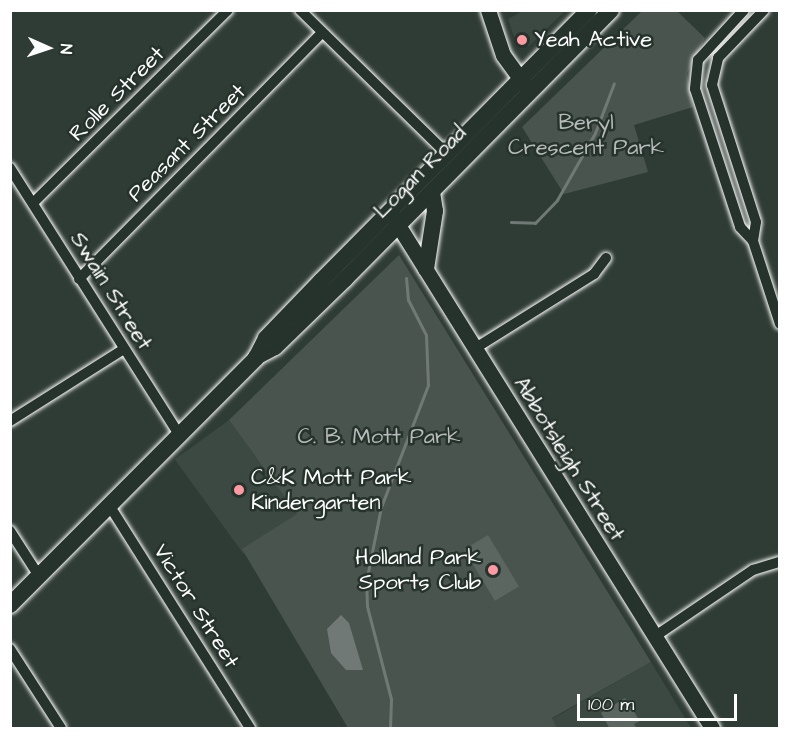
<!DOCTYPE html>
<html>
<head>
<meta charset="utf-8">
<style>
  body { margin:0 }
  #map { position:relative; width:790px; height:739px; overflow:hidden; background:#2f3b35; font-family:"Architects Daughter",sans-serif }
  div>[style] { position:absolute }
  .built>* { inset:0; background:#3c4842; transform-origin:0 0 }
  .green>* { inset:0; background:#4a544f }
  .water>* { inset:0; background:#707975 }
  .stream>* { height:3px; margin:-1.5px; padding:0 1.5px; transform-origin:1.5px; border-radius:1.5px; background:#707975 }
  .building>* { inset:0; background:#5b6661; transform-origin:0 0 }
  .roads { filter:drop-shadow(0 0 2px #fff) drop-shadow(0 0 2px #fff) }
  .street>* { height:10px; margin:-5px; padding:0 5px; transform-origin:5px; border-radius:5px; background:#26332d }
  .secondary>* { height:15px; margin:-7.5px; padding:0 7.5px; transform-origin:7.5px; border-radius:7.5px; background:#26332d }
  .primary>* { height:16px; margin:-8px; padding:0 8px; transform-origin:8px; border-radius:8px; background:#26332d }
  .dots>* { width:16px; height:16px; translate:-50% -50%; box-sizing:border-box; border:3px solid #26332d; border-radius:50% }
  span { translate:-50% -50%; white-space:nowrap; text-align:center; line-height:1.15; -webkit-text-stroke:5px #26332d; paint-order:stroke }
  .poi-label { font-size:22px; color:#fff }
  .left { translate:0 -50%; text-align:left }
  .right { translate:-100% -50%; text-align:right }
  .street-label { font-size:22px; color:#fff }
  .park-label { font-size:22px; color:#b7bbb9 }
  .frame { position:absolute; inset:0; border:12px solid #fff; pointer-events:none }
  .north { position:absolute; left:18px; top:18px; width:60px; height:60px; -webkit-text-stroke:4px #26332d; paint-order:stroke; rotate:93deg; font-size:16px; font-weight:700; line-height:24px; text-align:center; color:#fff }
  .north::after { content:''; display:block; margin:auto; width:21px; height:27px; background:#fff; clip-path:polygon(50% 0,100% 100%,50% 72%,0 100%) }
  .scale { position:absolute; left:577px; top:694px; width:160px; height:27px; box-sizing:border-box; border:3px solid #fff; border-top:0; padding-left:8px; font-size:18px; line-height:21px; white-space:nowrap; color:#fff; -webkit-text-stroke:4px #26332d; paint-order:stroke }
</style>
</head>
<body>
<div id="map">
  <div class="built">
    <i style="clip-path:polygon(523px 11px,523px 10px,565px 11px,529px 46px,516px 43px,508px 19px)"></i>
    <i style="left:229px;top:420px;width:117px;height:67px;rotate:54deg"></i>
    <i style="clip-path:polygon(651px 662px,691px 728px,557px 728px,552px 719px)"></i>
  </div>
  <div class="green">
    <i style="clip-path:polygon(642px 11px,677px 11px,705px 38px,687px 73px,693px 107px,634px 125px,648px 172px,564px 194px,522px 127px)"></i>
    <i style="clip-path:polygon(399px 255px,651px 662px,552px 718px,557px 728px,348px 728px,242px 549px,297px 514px,229px 420px)"></i>
  </div>
  <div class="water">
    <i style="clip-path:polygon(341px 615px,349px 623px,363px 670px,346px 670px,331px 653px,327px 629px)"></i>
  </div>
  <div class="stream">
    <i style="left:511px;top:222px;width:24px;rotate:2deg"></i>
    <i style="left:535px;top:223px;width:32px;rotate:-46deg"></i>
    <i style="left:557px;top:200px;width:77px;rotate:-60.4deg"></i>
    <i style="left:595px;top:133px;width:53px;rotate:-69.2deg"></i>
    <i style="left:390px;top:728px;width:29px;rotate:-88deg"></i>
    <i style="left:391px;top:699px;width:96px;rotate:-104.5deg"></i>
    <i style="left:367px;top:606px;width:24px;rotate:-92deg"></i>
    <i style="left:366px;top:582px;width:76px;rotate:-78.7deg"></i>
    <i style="left:381px;top:507px;width:131px;rotate:-68.9deg"></i>
    <i style="left:428px;top:385px;width:50px;rotate:-92.3deg"></i>
    <i style="left:426px;top:335px;width:39px;rotate:-117deg"></i>
    <i style="left:408px;top:300px;width:22px;rotate:-95deg"></i>
  </div>
  <div class="building">
    <i style="left:488px;top:535px;width:60px;height:28px;rotate:59deg"></i>
    <i style="clip-path:polygon(625px 698px,640px 721px,634px 724px,637px 729px,610px 729px,601px 713px)"></i>
  </div>
  <div class="roads">
    <div class="street">
      <i style="left:300px;top:10px;width:206px;rotate:44.4deg"></i>
      <i style="left:744px;top:10px;width:68px;rotate:132.6deg"></i>
      <i style="left:698px;top:60px;width:29px;rotate:96deg"></i>
      <i style="left:695px;top:89px;width:145px;rotate:71.9deg"></i>
      <i style="left:740px;top:227px;width:19px;rotate:47deg"></i>
      <i style="left:753px;top:241px;width:87px;rotate:72deg"></i>
      <i style="left:10px;top:168px;width:315px;rotate:57.6deg"></i>
      <i style="left:33px;top:203px;width:274px;rotate:-44.7deg"></i>
      <i style="left:753px;top:241px;width:19px;rotate:-81deg"></i>
      <i style="left:756px;top:222px;width:144px;rotate:-107.8deg"></i>
      <i style="left:712px;top:85px;width:28px;rotate:-77deg"></i>
      <i style="left:718px;top:58px;width:66px;rotate:-46.2deg"></i>
      <i style="left:79px;top:279px;width:346px;rotate:-45.4deg"></i>
      <i style="left:474px;top:349px;width:142px;rotate:-32deg"></i>
      <i style="left:594px;top:274px;width:20px;rotate:-53deg"></i>
      <i style="left:10px;top:421px;width:135px;rotate:-32.3deg"></i>
      <i style="left:109px;top:505px;width:264px;rotate:57.7deg"></i>
      <i style="left:10px;top:531px;width:54px;rotate:57.2deg"></i>
      <i style="left:654px;top:637px;width:120px;rotate:-34.1deg"></i>
      <i style="left:753px;top:570px;width:28px;rotate:-17deg"></i>
      <i style="left:10px;top:649px;width:94px;rotate:57.2deg"></i>
    </div>
    <div class="secondary">
      <i style="left:488px;top:10px;width:47px;rotate:71.6deg"></i>
      <i style="left:503px;top:55px;width:41px;rotate:54deg"></i>
      <i style="left:393px;top:217px;width:602px;rotate:58.02deg"></i>
    </div>
    <div class="primary">
      <i style="left:426px;top:269px;width:59px;rotate:-81.2deg"></i>
      <i style="left:435px;top:211px;width:19px;rotate:-99deg"></i>
      <i style="left:256px;top:357px;width:21px;rotate:-28deg"></i>
      <i style="left:275px;top:347px;width:98px;rotate:-44.2deg"></i>
      <i style="left:345px;top:279px;width:378px;rotate:-45.3deg"></i>
      <i style="left:10px;top:605px;width:349px;rotate:-45.1deg"></i>
      <i style="left:256px;top:358px;width:22px;rotate:-63deg"></i>
      <i style="left:266px;top:338px;width:79px;rotate:-46deg"></i>
      <i style="left:321px;top:281px;width:381px;rotate:-45.3deg"></i>
    </div>
  </div>
  <div class="dots">
    <i style="left:522px;top:40px;background:#ff9aa2"></i>
    <i style="left:239px;top:490px;background:#ff9aa2"></i>
    <i style="left:493px;top:570px;background:#ff9aa2"></i>
  </div>
  <div class="poi-label">
    <span class="left" style="left:534px;top:40px">Yeah Active</span>
    <span class="left" style="left:251px;top:490px">C&amp;K Mott Park<br>Kindergarten</span>
    <span class="right" style="left:481px;top:570px">Holland Park<br>Sports Club</span>
  </div>
  <div class="street-label">
    <span style="left:117px;top:94px;rotate:-45deg">Rolle Street</span>
    <span style="left:187px;top:143px;rotate:-45deg">Peasant Street</span>
    <span style="left:420px;top:172px;rotate:-45deg">Logan Road</span>
    <span style="left:111px;top:291px;rotate:58deg">Swain Street</span>
    <span style="left:569px;top:459px;rotate:58deg">Abbotsleigh Street</span>
    <span style="left:196px;top:606px;rotate:58deg">Victor Street</span>
  </div>
  <div class="park-label">
    <span style="left:586px;top:135px">Beryl<br>Crescent Park</span>
    <span style="left:379px;top:437px">C. B. Mott Park</span>
  </div>
  <div class="frame"></div>
  <div class="north">N</div>
  <div class="scale">100 m</div>
</div>
</body>
</html>
